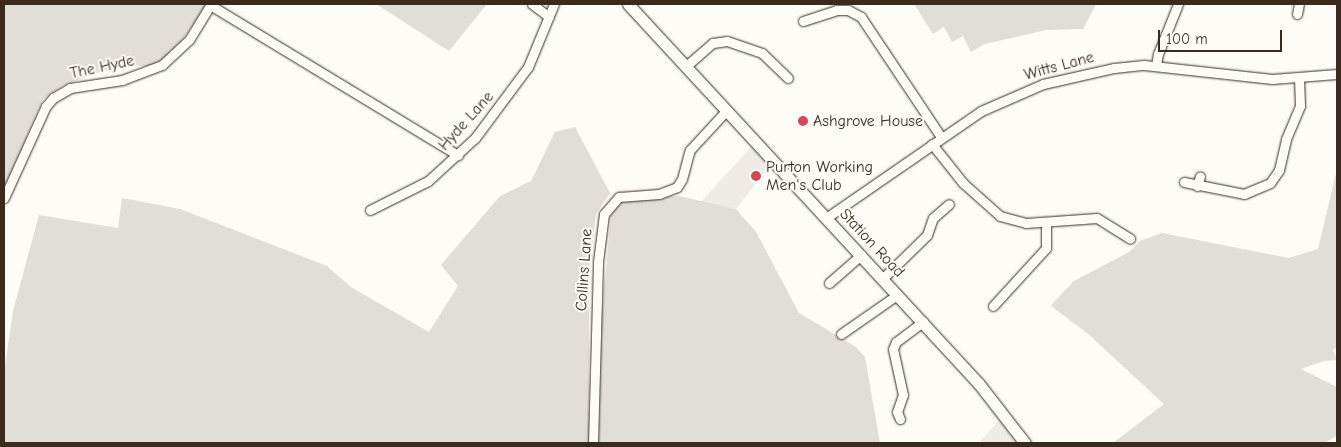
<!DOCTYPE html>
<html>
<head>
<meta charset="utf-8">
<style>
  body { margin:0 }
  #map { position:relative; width:1341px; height:447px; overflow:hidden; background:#fdfcf7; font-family:"Comic Neue",sans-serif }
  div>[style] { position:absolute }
  .built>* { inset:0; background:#efece7 }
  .green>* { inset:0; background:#e1ded7 }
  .roads { filter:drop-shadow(0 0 1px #3b2a1e) drop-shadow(0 0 1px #3b2a1e) }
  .minor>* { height:9px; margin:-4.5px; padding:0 4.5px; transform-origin:4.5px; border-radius:4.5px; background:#fdfcf7 }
  .tertiary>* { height:11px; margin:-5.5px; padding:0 5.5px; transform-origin:5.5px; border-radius:5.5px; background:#fdfcf7 }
  .dots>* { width:14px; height:14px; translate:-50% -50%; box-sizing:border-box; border:2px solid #fdfcf7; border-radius:50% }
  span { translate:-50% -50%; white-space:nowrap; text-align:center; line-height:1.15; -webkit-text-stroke:4px #fdfcf7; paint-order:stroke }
  .street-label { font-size:16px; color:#3b2a1e }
  .poi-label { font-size:16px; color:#3b2a1e }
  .left { translate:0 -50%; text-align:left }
  .frame { position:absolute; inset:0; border:5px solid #3b2a1e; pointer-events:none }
  .scale { position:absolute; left:1158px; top:30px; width:124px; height:22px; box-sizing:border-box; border:2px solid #3b2a1e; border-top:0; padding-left:6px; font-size:15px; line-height:18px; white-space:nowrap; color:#3b2a1e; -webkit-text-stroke:4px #fdfcf7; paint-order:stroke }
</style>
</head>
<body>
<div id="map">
  <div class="built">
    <i style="clip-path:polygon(751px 147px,770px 166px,736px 209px,700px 203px)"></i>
    <i style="clip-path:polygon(1003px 416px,1022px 443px,979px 443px)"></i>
  </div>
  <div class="green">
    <i style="clip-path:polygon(4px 4px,208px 4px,171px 56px,149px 66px,119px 65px,62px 86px,43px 99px,4px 190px)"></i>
    <i style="clip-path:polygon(376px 4px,487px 4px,449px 51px)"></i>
    <i style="clip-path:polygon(914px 4px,1096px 4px,1083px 29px,1046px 30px,985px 44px,971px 52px,963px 36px,952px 42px,944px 27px,933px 34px)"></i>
    <i style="clip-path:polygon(575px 127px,610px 193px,596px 214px,589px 274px,589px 443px,4px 443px,4px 373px,13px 311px,39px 215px,118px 228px,122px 198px,180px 209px,327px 266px,351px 287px,429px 332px,458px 286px,441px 265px,500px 196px,531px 181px,555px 132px)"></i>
    <i style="clip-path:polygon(1337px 169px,1337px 347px,1333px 350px,1337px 360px,1324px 361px,1301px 369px,1337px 387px,1337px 436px,1324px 443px,1113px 443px,1164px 404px,1087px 333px,1051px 306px,1055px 301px,1074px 281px,1129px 252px,1140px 241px,1162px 233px,1289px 258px,1318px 249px)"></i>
    <i style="clip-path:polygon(679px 196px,736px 209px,756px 232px,799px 313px,856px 347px,865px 357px,880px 443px,598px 443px,601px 322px,611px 215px,619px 202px,632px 198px)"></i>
  </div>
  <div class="roads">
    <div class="minor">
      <i style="left:532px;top:4px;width:21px;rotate:37deg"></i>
      <i style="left:210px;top:5px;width:290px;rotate:31.2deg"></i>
      <i style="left:1297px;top:14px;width:10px;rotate:-79deg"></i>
      <i style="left:803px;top:21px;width:36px;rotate:-18deg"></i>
      <i style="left:837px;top:10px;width:11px"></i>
      <i style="left:848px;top:10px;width:15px;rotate:28deg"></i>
      <i style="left:861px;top:17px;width:144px;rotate:56.3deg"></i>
      <i style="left:1156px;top:66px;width:12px;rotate:-81deg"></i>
      <i style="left:1158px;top:54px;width:54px;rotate:-68.2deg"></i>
      <i style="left:685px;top:67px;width:37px;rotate:-41deg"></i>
      <i style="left:713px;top:43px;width:14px;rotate:-8deg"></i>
      <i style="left:727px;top:41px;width:37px;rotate:19deg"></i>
      <i style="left:762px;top:53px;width:36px;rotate:44deg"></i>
      <i style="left:932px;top:144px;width:50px;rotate:51.5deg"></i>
      <i style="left:963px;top:183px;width:50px;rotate:41.7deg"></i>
      <i style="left:1000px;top:216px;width:27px;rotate:15deg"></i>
      <i style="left:1026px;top:223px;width:71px;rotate:-4deg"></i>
      <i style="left:1097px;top:218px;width:39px;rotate:32deg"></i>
      <i style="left:1184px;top:182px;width:61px;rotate:11.3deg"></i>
      <i style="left:1244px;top:194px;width:28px;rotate:-23deg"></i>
      <i style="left:1270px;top:183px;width:16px;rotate:-55deg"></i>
      <i style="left:1279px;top:170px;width:32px;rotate:-77deg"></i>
      <i style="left:1286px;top:139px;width:36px;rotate:-67deg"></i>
      <i style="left:1300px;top:106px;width:28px;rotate:-92deg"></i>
      <i style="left:1197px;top:186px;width:10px;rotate:-73deg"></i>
      <i style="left:4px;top:198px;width:101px;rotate:-65.5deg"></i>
      <i style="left:46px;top:106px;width:11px;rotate:-49deg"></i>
      <i style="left:53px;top:98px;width:20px;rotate:-30deg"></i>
      <i style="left:70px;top:88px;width:53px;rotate:-8.7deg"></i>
      <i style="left:122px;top:80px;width:43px;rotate:-20.6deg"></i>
      <i style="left:162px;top:65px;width:37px;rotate:-43deg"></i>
      <i style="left:189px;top:40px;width:42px;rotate:-58.6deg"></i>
      <i style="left:370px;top:210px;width:65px;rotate:-26.6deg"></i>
      <i style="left:428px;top:181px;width:64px;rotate:-42.5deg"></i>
      <i style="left:475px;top:138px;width:89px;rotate:-53.3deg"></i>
      <i style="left:528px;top:67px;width:68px;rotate:-67.6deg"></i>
      <i style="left:826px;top:218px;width:188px;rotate:-34.6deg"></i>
      <i style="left:981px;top:111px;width:68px;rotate:-23.5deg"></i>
      <i style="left:1043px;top:84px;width:73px;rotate:-12.7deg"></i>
      <i style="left:1114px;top:68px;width:30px;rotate:-6deg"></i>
      <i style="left:1144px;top:65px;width:129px;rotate:6.2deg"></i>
      <i style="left:1272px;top:79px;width:65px;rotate:-4.4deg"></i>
      <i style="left:882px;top:279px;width:63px;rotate:-44.4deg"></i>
      <i style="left:927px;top:235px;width:18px;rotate:-71deg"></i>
      <i style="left:933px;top:218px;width:21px;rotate:-41deg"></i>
      <i style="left:829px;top:283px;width:43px;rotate:-41.2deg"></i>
      <i style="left:993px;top:306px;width:79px;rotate:-47.6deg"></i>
      <i style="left:1046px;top:248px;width:26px;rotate:-90deg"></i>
      <i style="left:841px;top:334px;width:68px;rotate:-34.9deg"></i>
      <i style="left:900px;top:419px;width:8px;rotate:-113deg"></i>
      <i style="left:897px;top:412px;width:18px;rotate:-71deg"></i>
      <i style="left:903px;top:395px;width:47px;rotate:-102.3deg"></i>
      <i style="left:893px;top:349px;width:8px;rotate:-67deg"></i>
      <i style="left:896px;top:342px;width:34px;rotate:-37deg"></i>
      <i style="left:593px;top:443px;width:181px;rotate:-88.4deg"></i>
      <i style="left:598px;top:262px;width:48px;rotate:-82.9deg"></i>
      <i style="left:604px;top:214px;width:23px;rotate:-49deg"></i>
      <i style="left:619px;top:197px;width:40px;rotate:-4.3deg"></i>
      <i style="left:659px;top:194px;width:19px;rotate:-21deg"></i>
      <i style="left:677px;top:187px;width:9px;rotate:-58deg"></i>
      <i style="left:682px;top:179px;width:30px;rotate:-75deg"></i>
      <i style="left:690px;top:150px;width:53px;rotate:-47.3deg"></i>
    </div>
    <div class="tertiary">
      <i style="left:628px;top:4px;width:517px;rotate:47.27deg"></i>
      <i style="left:979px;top:384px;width:75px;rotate:52.1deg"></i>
    </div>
  </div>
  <div class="dots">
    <i style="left:803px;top:121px;background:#d1495b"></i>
    <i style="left:756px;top:176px;background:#d1495b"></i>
  </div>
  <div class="street-label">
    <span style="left:1059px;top:66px;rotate:-15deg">Witts Lane</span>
    <span style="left:102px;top:67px;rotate:-12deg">The Hyde</span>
    <span style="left:466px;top:121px;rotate:-48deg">Hyde Lane</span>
    <span style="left:872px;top:243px;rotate:47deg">Station Road</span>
    <span style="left:584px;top:270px;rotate:-86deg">Collins Lane</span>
  </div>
  <div class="poi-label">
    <span class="left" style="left:813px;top:121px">Ashgrove House</span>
    <span class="left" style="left:766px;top:176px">Purton Working<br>Men's Club</span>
  </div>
  <div class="frame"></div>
  <div class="scale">100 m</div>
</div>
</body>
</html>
